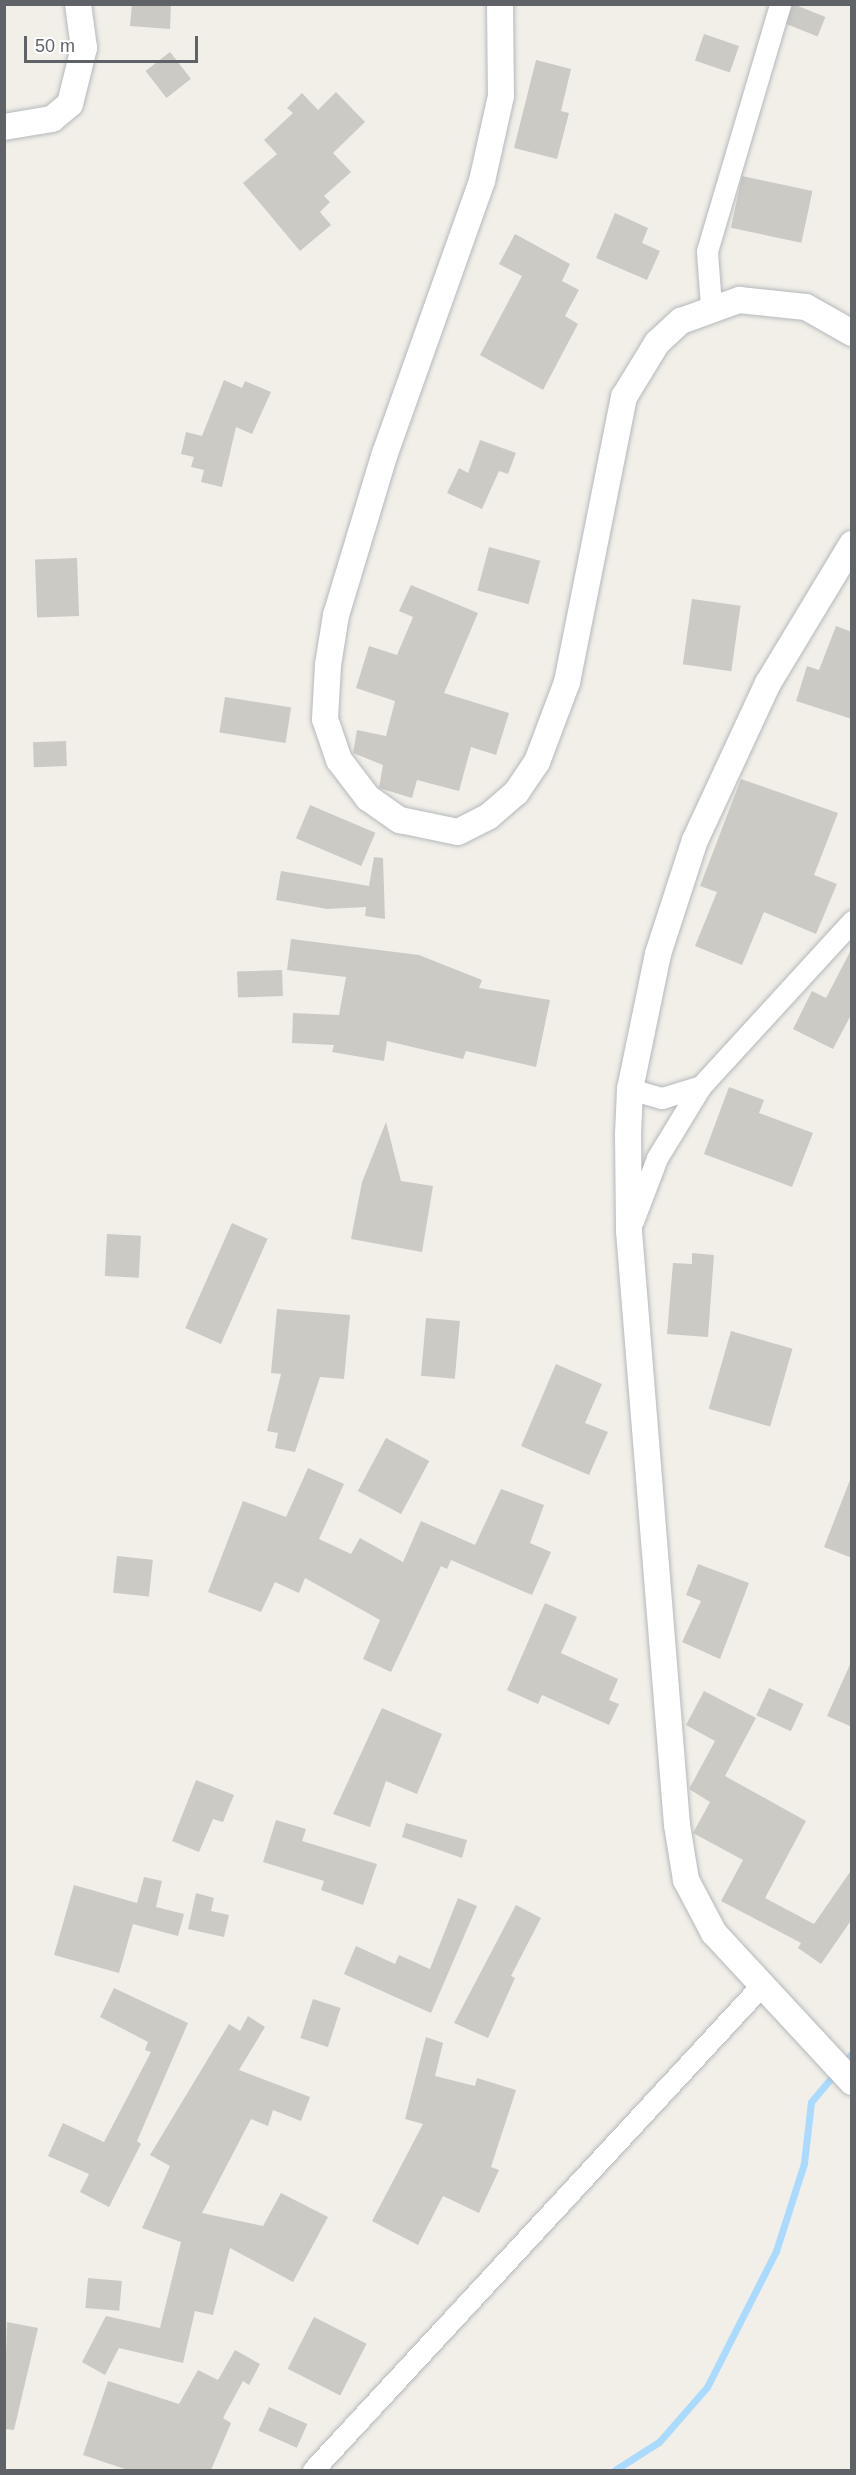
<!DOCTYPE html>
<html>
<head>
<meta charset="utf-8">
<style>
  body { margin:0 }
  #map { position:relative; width:856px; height:2475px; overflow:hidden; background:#f1efe8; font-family:Arial,sans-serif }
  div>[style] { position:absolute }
  .stream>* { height:7px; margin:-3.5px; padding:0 3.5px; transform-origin:3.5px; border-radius:3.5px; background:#aadaff }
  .building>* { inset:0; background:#cccac5; transform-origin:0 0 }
  .roads { filter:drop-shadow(0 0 2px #b5b8bc) drop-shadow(0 0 2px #b5b8bc) }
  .minor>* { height:21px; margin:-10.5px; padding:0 10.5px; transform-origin:10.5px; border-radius:10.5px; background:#fff }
  .tertiary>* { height:26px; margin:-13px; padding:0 13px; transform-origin:13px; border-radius:13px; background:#fff }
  span { translate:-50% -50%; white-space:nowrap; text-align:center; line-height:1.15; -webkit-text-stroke:5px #fff; paint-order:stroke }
  .frame { position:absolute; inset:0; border:6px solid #5f6368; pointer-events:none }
  .scale { position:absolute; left:24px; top:36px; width:174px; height:27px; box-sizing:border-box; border:3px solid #5f6368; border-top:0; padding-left:8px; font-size:18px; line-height:21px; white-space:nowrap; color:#5f6368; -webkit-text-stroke:4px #fff; paint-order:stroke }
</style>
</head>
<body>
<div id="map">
  <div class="stream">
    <i style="left:615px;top:2470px;width:52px;rotate:-32.5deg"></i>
    <i style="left:659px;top:2442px;width:73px;rotate:-48.9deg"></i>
    <i style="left:707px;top:2387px;width:153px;rotate:-63.1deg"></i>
    <i style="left:776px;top:2251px;width:92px;rotate:-72.3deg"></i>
    <i style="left:804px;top:2163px;width:61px;rotate:-83.5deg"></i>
    <i style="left:811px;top:2102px;width:64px;rotate:-50.1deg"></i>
  </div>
  <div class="building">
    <i style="clip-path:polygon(132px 4px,171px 4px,170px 29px,130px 26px)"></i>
    <i style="left:793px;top:4px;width:35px;height:21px;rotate:22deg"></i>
    <i style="left:704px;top:34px;width:37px;height:28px;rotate:19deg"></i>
    <i style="left:170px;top:52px;width:34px;height:31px;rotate:52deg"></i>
    <i style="clip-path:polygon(536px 60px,571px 69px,561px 111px,569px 113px,557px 159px,514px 148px)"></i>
    <i style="clip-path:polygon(336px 92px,365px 122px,333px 153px,351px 172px,324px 196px,330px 202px,320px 212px,331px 225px,300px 251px,243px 183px,277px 154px,264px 140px,293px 113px,287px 108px,302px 93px,318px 110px)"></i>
    <i style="left:742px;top:176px;width:72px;height:53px;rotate:12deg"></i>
    <i style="clip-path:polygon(615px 213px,648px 228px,642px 243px,660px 251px,647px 280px,596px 258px)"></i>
    <i style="clip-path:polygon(515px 234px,570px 264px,562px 281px,579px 290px,565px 316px,578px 324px,543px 390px,480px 355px,522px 276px,499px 264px)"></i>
    <i style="clip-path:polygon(224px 380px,242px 388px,245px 381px,271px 392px,252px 434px,236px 427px,222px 487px,201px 482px,204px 470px,191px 467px,194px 457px,181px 454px,186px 432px,202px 436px)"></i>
    <i style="clip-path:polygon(480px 440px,516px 453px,508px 474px,499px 471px,482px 509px,447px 493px,459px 468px,468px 473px)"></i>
    <i style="left:489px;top:547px;width:53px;height:45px;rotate:15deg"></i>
    <i style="left:77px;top:558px;width:58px;height:42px;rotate:88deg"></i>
    <i style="clip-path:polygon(411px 585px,478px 613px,444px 693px,509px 713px,496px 755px,471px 747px,459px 791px,417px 780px,412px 798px,379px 788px,383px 765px,353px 753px,357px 730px,386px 736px,395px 701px,356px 688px,369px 646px,397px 655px,413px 617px,399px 611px)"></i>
    <i style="left:692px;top:599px;width:49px;height:66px;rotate:8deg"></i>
    <i style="clip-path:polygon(836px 626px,852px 632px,852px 719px,796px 701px,807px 666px,819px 670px)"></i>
    <i style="left:225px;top:697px;width:67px;height:36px;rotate:9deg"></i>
    <i style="left:66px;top:741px;width:25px;height:33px;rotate:88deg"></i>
    <i style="clip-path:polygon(741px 779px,838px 813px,814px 875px,837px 884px,816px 934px,764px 912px,742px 965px,695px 946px,717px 892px,700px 886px)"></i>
    <i style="left:310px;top:805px;width:71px;height:36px;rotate:23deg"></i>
    <i style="clip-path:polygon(374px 857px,383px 858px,385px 919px,365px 916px,366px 907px,327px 909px,276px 900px,281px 871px,369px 886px)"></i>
    <i style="clip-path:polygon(291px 939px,419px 955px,482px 980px,479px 988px,550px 1000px,536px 1067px,466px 1051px,463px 1059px,387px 1041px,384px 1061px,332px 1052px,334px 1045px,292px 1043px,293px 1013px,339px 1015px,346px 977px,287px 970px)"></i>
    <i style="clip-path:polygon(852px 948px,852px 1013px,833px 1049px,793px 1029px,812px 991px,826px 998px)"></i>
    <i style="left:282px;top:970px;width:26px;height:45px;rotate:88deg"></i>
    <i style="clip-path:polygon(729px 1087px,764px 1100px,759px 1113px,813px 1133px,792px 1187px,704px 1154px)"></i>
    <i style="clip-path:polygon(386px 1122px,401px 1181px,433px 1186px,422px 1252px,351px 1239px,362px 1182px)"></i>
    <i style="left:232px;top:1223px;width:39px;height:115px;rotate:24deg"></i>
    <i style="left:107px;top:1234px;width:34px;height:42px;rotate:3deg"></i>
    <i style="clip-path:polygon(692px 1253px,714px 1255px,708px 1337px,667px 1334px,673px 1263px,692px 1264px)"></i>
    <i style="clip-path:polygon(277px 1309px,350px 1315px,344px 1379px,320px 1377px,295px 1452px,275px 1448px,278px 1433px,267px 1431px,281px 1374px,271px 1373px)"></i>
    <i style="left:426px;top:1318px;width:34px;height:58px;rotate:5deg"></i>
    <i style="left:731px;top:1331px;width:64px;height:81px;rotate:16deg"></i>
    <i style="clip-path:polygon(556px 1364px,602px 1384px,585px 1423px,608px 1432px,589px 1475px,521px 1446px)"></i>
    <i style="left:386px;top:1438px;width:49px;height:60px;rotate:28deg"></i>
    <i style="clip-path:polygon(308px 1468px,344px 1484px,319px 1539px,351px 1554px,360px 1538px,403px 1562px,421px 1521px,475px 1545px,501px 1489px,544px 1505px,530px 1543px,551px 1552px,532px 1595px,451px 1560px,447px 1569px,441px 1566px,391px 1672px,363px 1659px,380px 1620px,305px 1578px,299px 1593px,275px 1582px,261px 1612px,208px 1592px,243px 1501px,286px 1517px)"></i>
    <i style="clip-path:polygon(850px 1480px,852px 1480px,852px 1558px,824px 1547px)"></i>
    <i style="left:117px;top:1556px;width:36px;height:37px;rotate:6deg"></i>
    <i style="clip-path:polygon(698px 1564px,749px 1583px,720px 1659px,682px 1642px,701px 1601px,686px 1595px)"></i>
    <i style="clip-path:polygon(545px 1603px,577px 1617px,561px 1653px,618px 1679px,609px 1700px,619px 1704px,609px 1725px,542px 1695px,538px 1704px,507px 1690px)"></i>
    <i style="clip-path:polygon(852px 1660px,852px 1727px,827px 1716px)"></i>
    <i style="left:769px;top:1688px;width:38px;height:30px;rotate:25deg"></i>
    <i style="clip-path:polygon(704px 1691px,756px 1718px,725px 1776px,806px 1821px,765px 1898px,814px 1924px,852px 1869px,852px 1919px,821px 1964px,798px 1948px,801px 1943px,721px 1901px,743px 1860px,693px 1833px,710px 1802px,689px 1789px,715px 1741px,686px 1725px)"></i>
    <i style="clip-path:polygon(382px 1708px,442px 1734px,417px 1794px,386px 1781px,370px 1827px,333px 1814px)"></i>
    <i style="clip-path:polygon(196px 1780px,234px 1795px,223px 1822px,213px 1819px,199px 1852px,172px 1841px)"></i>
    <i style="clip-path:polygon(276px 1820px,306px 1829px,302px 1841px,377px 1864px,363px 1905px,321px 1890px,324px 1881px,263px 1862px)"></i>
    <i style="clip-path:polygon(406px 1823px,467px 1840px,462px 1858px,402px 1837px)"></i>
    <i style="clip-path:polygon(144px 1877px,162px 1881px,156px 1907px,184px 1914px,178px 1936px,133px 1924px,119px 1973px,54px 1955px,74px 1885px,137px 1903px)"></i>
    <i style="clip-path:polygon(196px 1893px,214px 1898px,211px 1911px,229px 1915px,224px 1937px,188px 1929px)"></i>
    <i style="clip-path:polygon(458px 1898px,477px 1906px,431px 2013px,344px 1974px,356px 1946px,395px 1964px,399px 1955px,430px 1969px)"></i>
    <i style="clip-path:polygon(516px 1905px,541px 1918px,511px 1976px,515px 1978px,488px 2038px,454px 2023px)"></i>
    <i style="clip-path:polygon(114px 1988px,188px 2023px,137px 2141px,141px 2144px,109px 2207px,80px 2192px,89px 2174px,48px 2156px,63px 2123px,104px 2142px,151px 2052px,145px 2050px,148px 2042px,100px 2017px)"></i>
    <i style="left:313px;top:1999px;width:29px;height:41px;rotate:18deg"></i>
    <i style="clip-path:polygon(248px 2016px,265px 2027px,239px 2070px,310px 2097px,301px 2121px,273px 2110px,268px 2126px,251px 2119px,202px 2213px,263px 2226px,281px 2193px,328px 2217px,293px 2282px,230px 2248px,213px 2315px,195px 2311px,183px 2363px,119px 2348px,105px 2375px,82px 2362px,106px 2316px,160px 2328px,181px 2242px,142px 2228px,170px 2166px,150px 2155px,229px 2024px,240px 2031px)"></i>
    <i style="clip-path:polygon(426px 2037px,443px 2043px,435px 2076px,475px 2086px,477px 2078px,516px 2090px,491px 2167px,499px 2170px,479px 2213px,443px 2196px,418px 2245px,372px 2221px,423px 2124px,405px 2119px)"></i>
    <i style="left:88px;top:2278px;width:34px;height:30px;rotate:5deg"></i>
    <i style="left:314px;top:2317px;width:59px;height:58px;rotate:27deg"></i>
    <i style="clip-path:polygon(7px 2322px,38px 2328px,14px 2430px,4px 2429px)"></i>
    <i style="clip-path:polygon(235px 2350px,260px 2364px,249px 2385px,243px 2381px,223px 2418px,231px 2423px,211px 2470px,128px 2470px,83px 2455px,108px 2381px,179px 2404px,198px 2370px,218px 2380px)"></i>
    <i style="left:269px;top:2407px;width:42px;height:26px;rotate:24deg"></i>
  </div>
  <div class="roads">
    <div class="minor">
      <i style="left:711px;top:306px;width:55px;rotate:-94.2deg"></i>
      <i style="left:707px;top:251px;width:258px;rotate:-73.5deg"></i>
      <i style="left:630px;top:1089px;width:33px;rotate:16deg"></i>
      <i style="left:662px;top:1098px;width:41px;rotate:-17.1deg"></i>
      <i style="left:701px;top:1086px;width:224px;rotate:-47.5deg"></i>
      <i style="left:633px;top:1221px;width:67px;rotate:-69.1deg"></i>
      <i style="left:657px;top:1158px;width:84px;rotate:-58.6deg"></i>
      <i style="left:313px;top:2470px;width:660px;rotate:-47.21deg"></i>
    </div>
    <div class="tertiary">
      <i style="left:500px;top:4px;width:92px;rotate:89.4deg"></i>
      <i style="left:501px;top:96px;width:87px;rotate:102.6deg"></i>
      <i style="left:482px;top:181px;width:289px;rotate:109.6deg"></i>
      <i style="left:385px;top:453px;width:169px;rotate:106.8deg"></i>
      <i style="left:336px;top:615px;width:51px;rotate:99.1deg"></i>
      <i style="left:328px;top:665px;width:54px;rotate:93.2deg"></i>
      <i style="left:325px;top:719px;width:43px;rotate:71.1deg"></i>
      <i style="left:339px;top:760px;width:48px;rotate:52.7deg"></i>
      <i style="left:368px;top:798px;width:39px;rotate:35deg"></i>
      <i style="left:400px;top:820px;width:59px;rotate:11.7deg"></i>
      <i style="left:458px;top:832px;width:34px;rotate:-27deg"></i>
      <i style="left:488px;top:817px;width:37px;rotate:-41deg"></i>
      <i style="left:516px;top:793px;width:37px;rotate:-56deg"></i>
      <i style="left:537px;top:762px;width:85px;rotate:-69.4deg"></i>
      <i style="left:567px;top:682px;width:291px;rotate:-78.7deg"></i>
      <i style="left:624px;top:397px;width:63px;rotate:-58.6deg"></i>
      <i style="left:657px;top:343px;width:33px;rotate:-43deg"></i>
      <i style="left:681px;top:321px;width:62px;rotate:-19.9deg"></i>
      <i style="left:739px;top:300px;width:67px;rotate:6deg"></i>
      <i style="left:806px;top:307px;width:53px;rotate:29.5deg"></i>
      <i style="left:4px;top:127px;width:49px;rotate:-9.5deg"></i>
      <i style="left:52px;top:119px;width:23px;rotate:-40deg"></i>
      <i style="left:70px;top:104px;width:58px;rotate:-76deg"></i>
      <i style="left:84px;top:48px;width:44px;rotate:-97.8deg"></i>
      <i style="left:852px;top:544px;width:162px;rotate:121.1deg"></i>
      <i style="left:768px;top:683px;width:173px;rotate:114.9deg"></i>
      <i style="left:695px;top:840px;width:120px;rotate:108deg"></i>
      <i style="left:658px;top:954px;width:138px;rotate:101.7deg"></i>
      <i style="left:630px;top:1089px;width:45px;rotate:92.5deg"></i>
      <i style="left:628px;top:1134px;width:97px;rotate:89.4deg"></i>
      <i style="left:629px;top:1231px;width:596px;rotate:85.38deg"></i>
      <i style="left:677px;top:1825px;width:56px;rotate:80.7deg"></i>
      <i style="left:686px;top:1880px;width:60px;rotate:62.2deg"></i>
      <i style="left:714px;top:1933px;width:203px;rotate:47.2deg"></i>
    </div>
  </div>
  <div class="frame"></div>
  <div class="scale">50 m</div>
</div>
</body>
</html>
